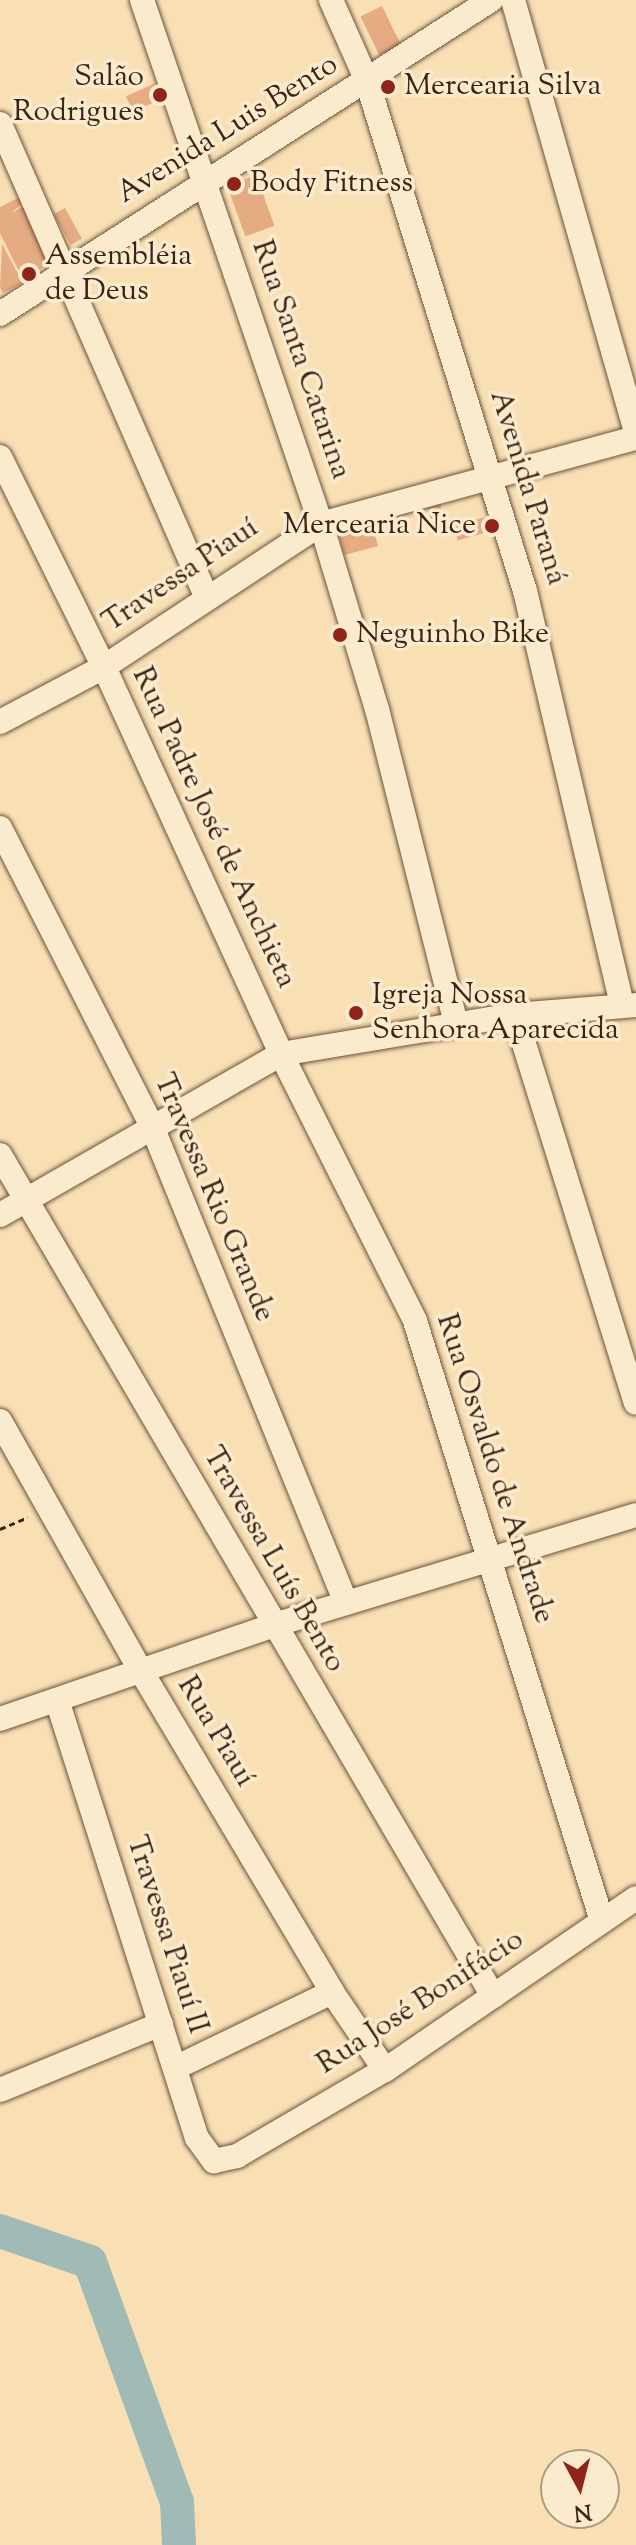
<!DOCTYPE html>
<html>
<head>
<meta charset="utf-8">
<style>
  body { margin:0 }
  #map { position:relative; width:636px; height:2545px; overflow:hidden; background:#f9e0b4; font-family:"Sorts Mill Goudy",serif }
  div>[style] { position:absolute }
  .river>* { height:34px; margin:-17px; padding:0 17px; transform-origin:17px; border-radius:17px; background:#a0bbb5 }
  .building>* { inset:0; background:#e5ab82; transform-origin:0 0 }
  .path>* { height:3px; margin-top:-1.5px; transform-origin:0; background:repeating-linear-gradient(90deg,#3e2314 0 6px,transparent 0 10px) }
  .roads { filter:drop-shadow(0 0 2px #6d523c) drop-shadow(0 0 2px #6d523c) }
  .minor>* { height:24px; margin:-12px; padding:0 12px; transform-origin:12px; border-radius:12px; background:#fbebce }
  .dots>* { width:22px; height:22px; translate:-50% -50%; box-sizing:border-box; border:4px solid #fbebce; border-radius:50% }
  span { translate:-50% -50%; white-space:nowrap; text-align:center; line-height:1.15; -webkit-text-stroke:7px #fbebce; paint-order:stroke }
  .poi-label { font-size:30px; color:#3e2314 }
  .right { translate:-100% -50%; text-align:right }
  .left { translate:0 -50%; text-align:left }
  .street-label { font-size:30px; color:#3e2314 }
  .north { position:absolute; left:540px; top:2449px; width:80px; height:80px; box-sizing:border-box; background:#fbebce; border:2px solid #af9b84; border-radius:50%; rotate:173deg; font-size:22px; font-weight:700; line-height:32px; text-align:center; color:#3e2314 }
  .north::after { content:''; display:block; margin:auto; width:28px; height:36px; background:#8f2418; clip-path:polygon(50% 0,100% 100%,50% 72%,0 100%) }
</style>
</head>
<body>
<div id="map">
  <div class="river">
    <i style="left:0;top:2231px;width:95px;rotate:19deg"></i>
    <i style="left:90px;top:2262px;width:255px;rotate:70.1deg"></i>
    <i style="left:177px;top:2502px;width:43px;rotate:87.3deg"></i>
  </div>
  <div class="building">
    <i style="left:382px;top:6px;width:43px;height:24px;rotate:64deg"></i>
    <i style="left:158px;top:82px;width:17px;height:35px;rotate:66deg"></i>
    <i style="left:256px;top:175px;width:54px;height:31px;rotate:70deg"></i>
    <i style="clip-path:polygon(20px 197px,23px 203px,11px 213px,26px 205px,50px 263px,23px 280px,0 233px,0 207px)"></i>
    <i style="left:65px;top:208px;width:35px;height:13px;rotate:61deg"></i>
    <i style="clip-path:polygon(2px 244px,23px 283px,3px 293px,0 288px)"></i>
    <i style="clip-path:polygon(440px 493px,442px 528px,433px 530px,425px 496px)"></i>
    <i style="left:492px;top:515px;width:15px;height:40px;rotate:74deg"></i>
    <i style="left:370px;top:516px;width:31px;height:35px;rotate:75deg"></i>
  </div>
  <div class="path">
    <i style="left:0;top:1529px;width:30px;rotate:-23deg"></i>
  </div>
  <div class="roads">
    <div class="minor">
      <i style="left:142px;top:0;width:554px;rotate:71.14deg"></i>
      <i style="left:321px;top:524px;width:193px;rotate:73.2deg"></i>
      <i style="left:377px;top:709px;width:325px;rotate:75.9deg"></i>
      <i style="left:331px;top:0;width:89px;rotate:66deg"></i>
      <i style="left:367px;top:81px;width:534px;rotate:72.79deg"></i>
      <i style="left:525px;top:591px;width:426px;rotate:76.8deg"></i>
      <i style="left:513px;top:0;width:449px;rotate:74.1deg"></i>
      <i style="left:0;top:124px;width:515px;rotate:66.42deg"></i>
      <i style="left:0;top:314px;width:583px;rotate:-32.6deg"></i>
      <i style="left:0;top:457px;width:234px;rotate:63.7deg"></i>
      <i style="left:104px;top:667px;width:426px;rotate:65.4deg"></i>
      <i style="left:281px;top:1054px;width:299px;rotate:63.3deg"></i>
      <i style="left:415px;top:1321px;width:628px;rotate:72.69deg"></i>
      <i style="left:0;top:722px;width:118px;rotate:-27.9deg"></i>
      <i style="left:104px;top:667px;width:260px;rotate:-33.4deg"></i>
      <i style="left:321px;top:524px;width:327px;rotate:-15.3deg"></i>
      <i style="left:0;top:828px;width:332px;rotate:63deg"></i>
      <i style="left:151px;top:1124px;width:517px;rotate:67.85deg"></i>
      <i style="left:515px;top:1015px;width:406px;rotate:72.7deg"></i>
      <i style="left:0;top:1155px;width:975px;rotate:59.62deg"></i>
      <i style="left:0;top:1215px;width:324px;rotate:-29.8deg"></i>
      <i style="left:281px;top:1054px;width:237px;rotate:-9.5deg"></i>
      <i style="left:515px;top:1015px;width:121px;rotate:-4.7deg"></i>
      <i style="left:0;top:1421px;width:287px;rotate:60.6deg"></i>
      <i style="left:141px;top:1671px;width:374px;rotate:59.2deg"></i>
      <i style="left:332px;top:1992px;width:94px;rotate:55.8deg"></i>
      <i style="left:57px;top:1700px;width:460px;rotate:72.3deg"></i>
      <i style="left:197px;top:2138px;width:29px;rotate:54deg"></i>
      <i style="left:214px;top:2161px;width:24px;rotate:-12deg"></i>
      <i style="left:237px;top:2156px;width:171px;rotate:-30.2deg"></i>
      <i style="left:385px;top:2070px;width:304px;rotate:-34.4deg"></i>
      <i style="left:0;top:1719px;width:290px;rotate:-18.9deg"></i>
      <i style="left:274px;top:1625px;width:378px;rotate:-16.9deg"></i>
      <i style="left:175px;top:2068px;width:174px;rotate:-25.8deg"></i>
      <i style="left:0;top:2090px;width:174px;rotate:-22.3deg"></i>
    </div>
  </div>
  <div class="dots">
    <i style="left:388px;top:87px;background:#8f2418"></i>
    <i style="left:160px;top:95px;background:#8f2418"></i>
    <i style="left:234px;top:184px;background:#8f2418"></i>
    <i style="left:29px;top:274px;background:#8f2418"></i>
    <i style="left:492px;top:526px;background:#8f2418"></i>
    <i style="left:340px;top:635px;background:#8f2418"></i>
    <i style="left:356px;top:1013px;background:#8f2418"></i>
  </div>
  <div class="poi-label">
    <span class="right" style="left:144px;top:95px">Salão<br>Rodrigues</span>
    <span class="left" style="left:404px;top:87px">Mercearia Silva</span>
    <span class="left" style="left:250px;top:184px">Body Fitness</span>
    <span class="left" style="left:45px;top:274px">Assembléia<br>de Deus</span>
    <span class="right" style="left:476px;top:526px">Mercearia Nice</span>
    <span class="left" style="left:356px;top:635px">Neguinho Bike</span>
    <span class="left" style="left:372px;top:1013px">Igreja Nossa<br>Senhora Aparecida</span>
  </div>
  <div class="street-label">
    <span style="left:228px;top:130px;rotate:-32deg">Avenida Luis Bento</span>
    <span style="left:300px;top:360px;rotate:71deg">Rua Santa Catarina</span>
    <span style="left:527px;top:488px;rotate:73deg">Avenida Paraná</span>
    <span style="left:181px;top:576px;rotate:-34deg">Travessa Piauí</span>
    <span style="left:213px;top:828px;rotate:65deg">Rua Padre José de Anchieta</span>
    <span style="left:213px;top:1198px;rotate:67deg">Travessa Rio Grande</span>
    <span style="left:494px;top:1469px;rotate:72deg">Rua Osvaldo de Andrade</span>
    <span style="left:273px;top:1560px;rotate:60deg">Travessa Luís Bento</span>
    <span style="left:215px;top:1732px;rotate:59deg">Rua Piauí</span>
    <span style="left:166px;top:1935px;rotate:72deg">Travessa Piauí II</span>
    <span style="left:421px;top:2003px;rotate:-33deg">Rua José Bonifácio</span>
  </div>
  <div class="north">N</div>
</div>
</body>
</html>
